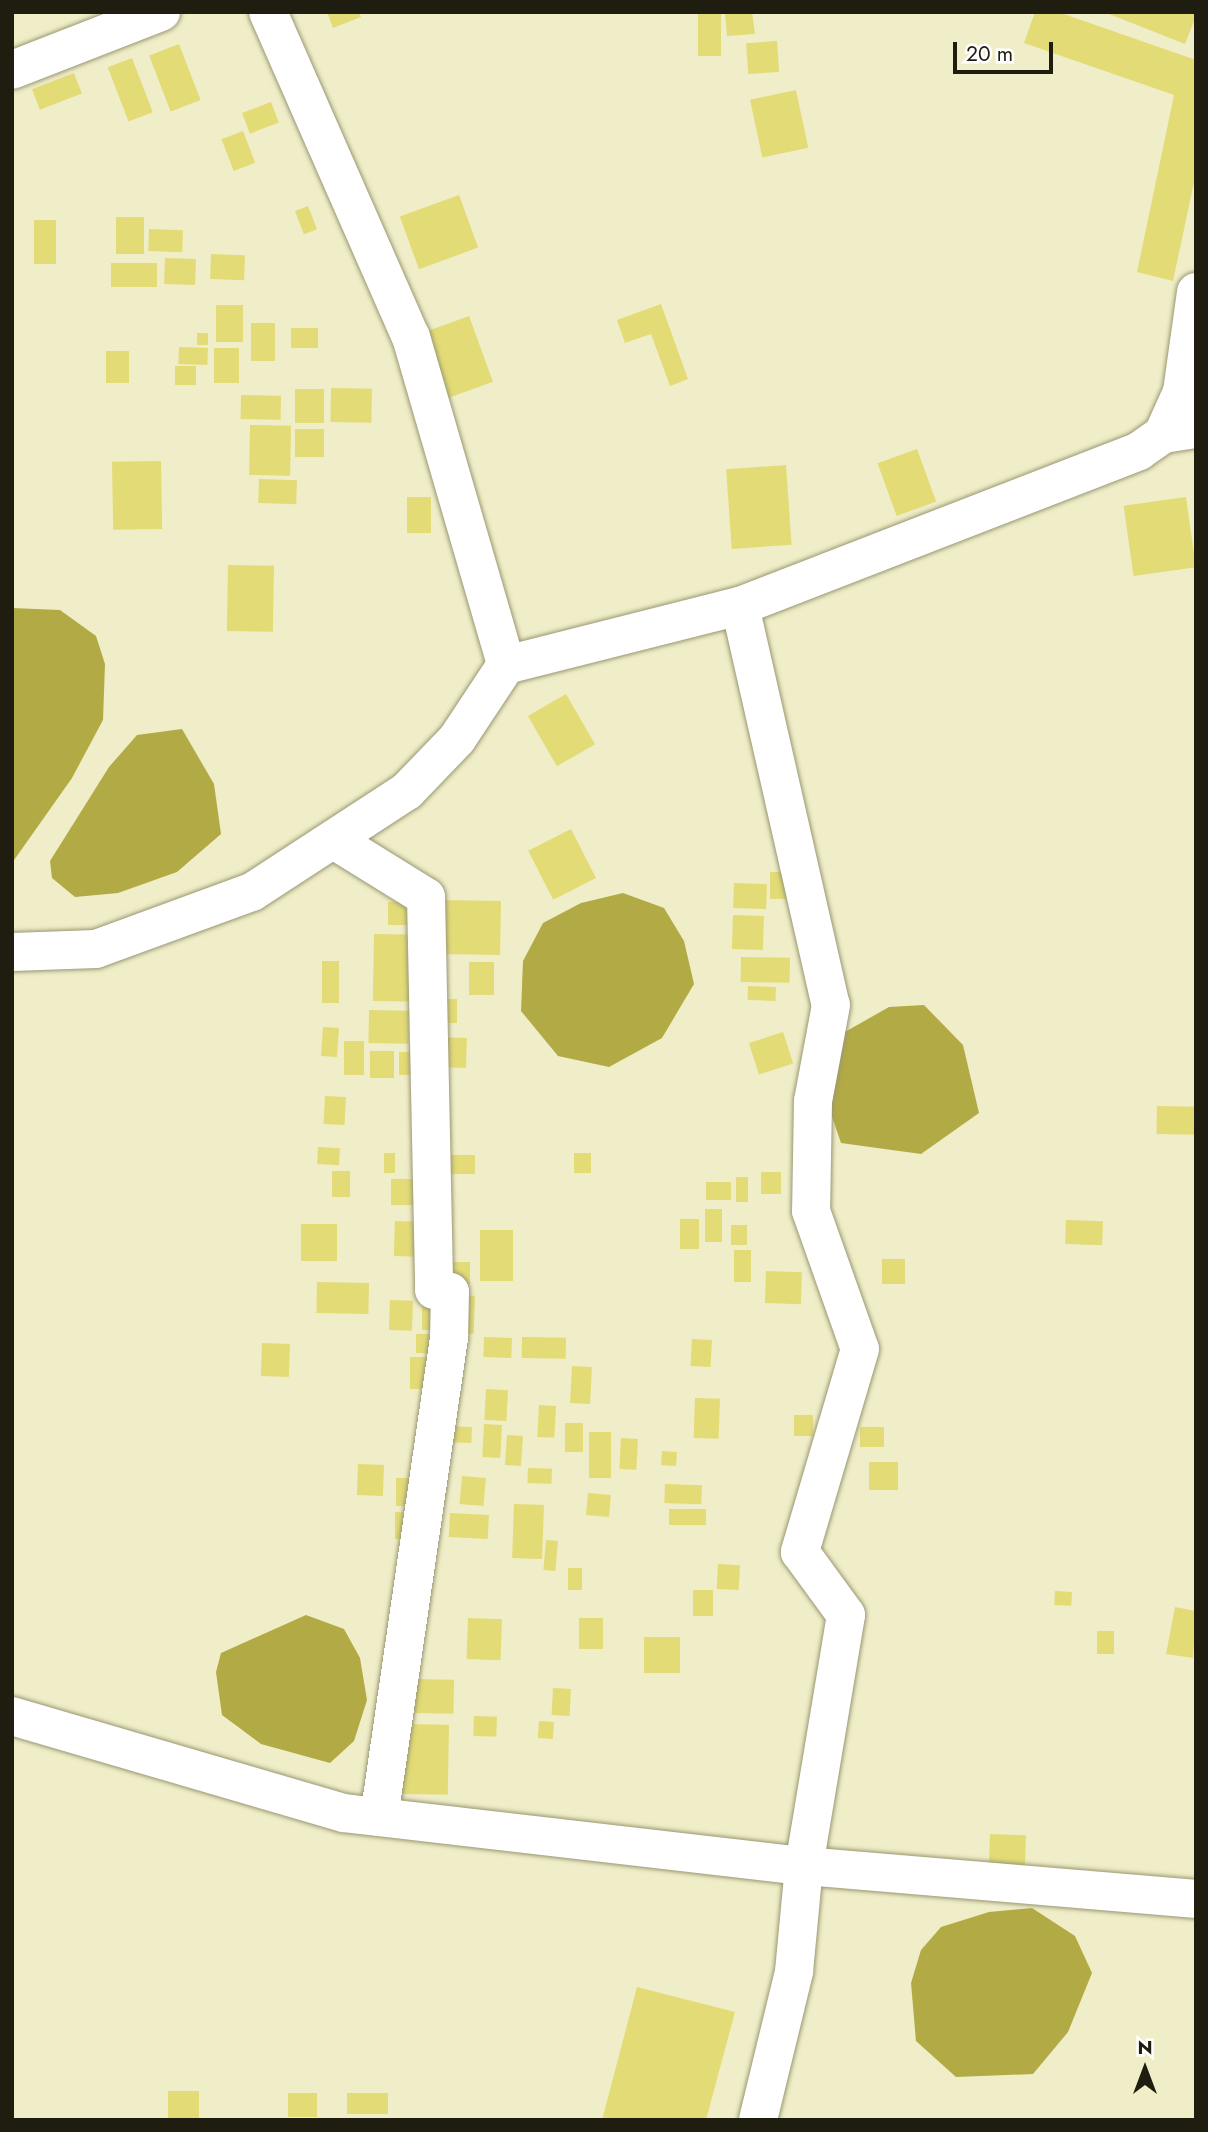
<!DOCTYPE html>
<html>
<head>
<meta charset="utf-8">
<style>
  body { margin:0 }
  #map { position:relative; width:1208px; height:2132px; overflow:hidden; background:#f0eec8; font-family:Jost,sans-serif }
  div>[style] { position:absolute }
  .water>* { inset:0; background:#b2aa44 }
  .building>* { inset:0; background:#e3db76; transform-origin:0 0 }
  .roads { filter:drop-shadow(0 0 2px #999773) drop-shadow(0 0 2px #999773) }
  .minor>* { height:38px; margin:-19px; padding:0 19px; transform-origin:19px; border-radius:19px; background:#fff }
  .tertiary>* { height:38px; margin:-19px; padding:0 19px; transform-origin:19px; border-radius:19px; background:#fff }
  span { translate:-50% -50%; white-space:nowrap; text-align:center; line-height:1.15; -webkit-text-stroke:7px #fff; paint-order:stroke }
  .frame { position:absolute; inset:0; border:14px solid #1e1d0f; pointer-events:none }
  .north { position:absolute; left:1110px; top:2034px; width:70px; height:70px; -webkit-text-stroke:5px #fff; paint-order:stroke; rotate:0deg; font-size:19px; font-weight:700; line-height:28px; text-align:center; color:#1e1d0f }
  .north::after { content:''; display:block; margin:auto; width:24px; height:32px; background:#1e1d0f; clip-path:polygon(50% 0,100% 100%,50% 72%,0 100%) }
  .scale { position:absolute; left:953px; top:42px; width:100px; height:32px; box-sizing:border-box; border:4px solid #1e1d0f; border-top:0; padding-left:9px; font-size:21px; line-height:24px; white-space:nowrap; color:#1e1d0f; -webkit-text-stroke:5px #fff; paint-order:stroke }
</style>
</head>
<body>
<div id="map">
  <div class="water">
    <i style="clip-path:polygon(12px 608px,60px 610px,96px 636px,105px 664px,103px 720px,72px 778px,12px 863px)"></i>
    <i style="clip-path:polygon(182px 729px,214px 784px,221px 834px,177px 872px,118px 893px,75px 897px,52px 878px,50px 861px,109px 767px,137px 735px)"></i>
    <i style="clip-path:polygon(623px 893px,664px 908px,684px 941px,694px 984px,662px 1038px,609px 1067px,558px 1056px,521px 1011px,523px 961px,543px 923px,581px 903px)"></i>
    <i style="clip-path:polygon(924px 1005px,963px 1045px,979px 1113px,921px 1154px,841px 1143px,822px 1087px,829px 1041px,889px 1007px)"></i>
    <i style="clip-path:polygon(306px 1615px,344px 1629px,360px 1658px,367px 1700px,354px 1741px,330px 1763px,261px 1744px,222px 1715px,216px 1672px,221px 1653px)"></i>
    <i style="clip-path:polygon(1032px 1908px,1075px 1936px,1092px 1973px,1068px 2032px,1033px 2074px,956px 2077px,916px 2041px,911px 1983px,921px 1950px,941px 1927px,989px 1912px)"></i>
  </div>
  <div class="building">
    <i style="clip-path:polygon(327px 12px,359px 12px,361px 17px,333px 28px)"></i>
    <i style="left:698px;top:12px;width:23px;height:44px"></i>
    <i style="clip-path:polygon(725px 12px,752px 12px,755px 34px,727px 36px)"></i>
    <i style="clip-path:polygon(1035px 12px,1058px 12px,1196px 60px,1196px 173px,1173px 281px,1137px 272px,1174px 95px,1024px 43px)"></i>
    <i style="clip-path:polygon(1104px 12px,1194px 12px,1196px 16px,1185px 44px)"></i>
    <i style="left:777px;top:41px;width:31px;height:31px;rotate:86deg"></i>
    <i style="left:179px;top:44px;width:60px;height:32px;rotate:69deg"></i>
    <i style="left:132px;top:58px;width:58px;height:26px;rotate:69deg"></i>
    <i style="left:74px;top:73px;width:22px;height:45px;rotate:69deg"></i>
    <i style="left:796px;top:90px;width:59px;height:47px;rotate:78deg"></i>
    <i style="left:271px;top:102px;width:22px;height:31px;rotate:69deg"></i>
    <i style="left:243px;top:131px;width:34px;height:23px;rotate:69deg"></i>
    <i style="left:459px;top:195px;width:56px;height:63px;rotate:70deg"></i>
    <i style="left:308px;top:206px;width:25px;height:14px;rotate:69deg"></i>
    <i style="left:116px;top:217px;width:28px;height:37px"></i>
    <i style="left:34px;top:220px;width:22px;height:44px"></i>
    <i style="left:149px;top:229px;width:34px;height:22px;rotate:2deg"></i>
    <i style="left:211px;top:254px;width:34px;height:25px;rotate:2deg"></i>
    <i style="left:165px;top:258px;width:31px;height:26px;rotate:2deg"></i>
    <i style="left:111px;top:263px;width:46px;height:24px"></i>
    <i style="clip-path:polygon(661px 304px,688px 379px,670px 386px,651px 334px,625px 343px,617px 320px)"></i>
    <i style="left:216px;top:305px;width:27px;height:37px"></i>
    <i style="left:469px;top:316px;width:70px;height:52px;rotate:70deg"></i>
    <i style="left:251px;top:323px;width:24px;height:38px"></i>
    <i style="left:291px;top:328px;width:27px;height:20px"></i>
    <i style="left:197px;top:333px;width:11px;height:12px"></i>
    <i style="left:179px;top:347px;width:29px;height:17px;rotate:2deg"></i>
    <i style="left:214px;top:348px;width:25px;height:35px"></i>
    <i style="left:106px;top:351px;width:23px;height:32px"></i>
    <i style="left:175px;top:366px;width:21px;height:19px"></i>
    <i style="left:331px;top:388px;width:41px;height:34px;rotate:1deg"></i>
    <i style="left:295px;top:389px;width:29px;height:34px"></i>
    <i style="left:241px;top:395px;width:40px;height:24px;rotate:1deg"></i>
    <i style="left:250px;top:425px;width:41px;height:50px;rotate:1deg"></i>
    <i style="left:295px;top:429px;width:29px;height:28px"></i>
    <i style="left:917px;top:449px;width:56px;height:42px;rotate:70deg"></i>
    <i style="left:161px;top:461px;width:68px;height:49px;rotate:89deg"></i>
    <i style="left:786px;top:465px;width:80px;height:60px;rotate:86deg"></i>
    <i style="left:259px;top:479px;width:38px;height:24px;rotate:2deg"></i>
    <i style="left:407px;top:497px;width:24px;height:36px"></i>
    <i style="left:1186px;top:497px;width:71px;height:63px;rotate:82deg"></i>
    <i style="left:228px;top:565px;width:46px;height:66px;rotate:1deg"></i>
    <i style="left:566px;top:694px;width:58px;height:44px;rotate:60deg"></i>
    <i style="left:571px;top:829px;width:55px;height:48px;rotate:63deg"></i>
    <i style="left:770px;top:872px;width:18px;height:27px"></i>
    <i style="left:734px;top:883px;width:33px;height:25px;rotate:2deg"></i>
    <i style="left:439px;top:900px;width:62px;height:54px;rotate:1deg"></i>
    <i style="left:388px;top:902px;width:27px;height:23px"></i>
    <i style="left:733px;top:915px;width:31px;height:34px;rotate:2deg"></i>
    <i style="left:374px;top:934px;width:50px;height:67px;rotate:1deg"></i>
    <i style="left:741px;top:957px;width:49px;height:25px;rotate:1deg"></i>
    <i style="left:322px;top:961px;width:17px;height:42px"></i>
    <i style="left:469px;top:962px;width:25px;height:33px"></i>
    <i style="left:748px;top:986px;width:28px;height:14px;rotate:2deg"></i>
    <i style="left:440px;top:999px;width:17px;height:24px"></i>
    <i style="left:369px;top:1010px;width:40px;height:33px;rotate:1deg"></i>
    <i style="left:323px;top:1027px;width:16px;height:29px;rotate:4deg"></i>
    <i style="left:783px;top:1032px;width:33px;height:36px;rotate:72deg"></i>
    <i style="left:438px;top:1037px;width:29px;height:30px;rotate:2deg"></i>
    <i style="left:344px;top:1041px;width:20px;height:34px"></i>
    <i style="left:370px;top:1051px;width:24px;height:27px"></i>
    <i style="left:399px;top:1052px;width:23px;height:23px"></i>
    <i style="left:325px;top:1096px;width:21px;height:28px;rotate:3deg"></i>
    <i style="left:1157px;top:1106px;width:39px;height:28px;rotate:1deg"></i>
    <i style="left:318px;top:1147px;width:22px;height:17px;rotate:3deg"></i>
    <i style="left:384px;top:1153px;width:11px;height:20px"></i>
    <i style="left:574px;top:1153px;width:17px;height:20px"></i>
    <i style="left:444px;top:1155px;width:31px;height:19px"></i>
    <i style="left:332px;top:1171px;width:18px;height:26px"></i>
    <i style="left:761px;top:1172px;width:20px;height:22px"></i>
    <i style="left:736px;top:1177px;width:12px;height:25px"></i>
    <i style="left:391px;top:1179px;width:24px;height:26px"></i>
    <i style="left:706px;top:1182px;width:25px;height:18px"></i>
    <i style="left:705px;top:1209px;width:17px;height:33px"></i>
    <i style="left:680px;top:1219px;width:19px;height:30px"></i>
    <i style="left:1066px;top:1220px;width:37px;height:24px;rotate:2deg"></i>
    <i style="left:395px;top:1221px;width:30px;height:35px;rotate:2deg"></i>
    <i style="left:301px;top:1224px;width:36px;height:37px"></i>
    <i style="left:731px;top:1225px;width:16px;height:20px"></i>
    <i style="left:480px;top:1230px;width:33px;height:51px"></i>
    <i style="left:734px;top:1250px;width:17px;height:32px"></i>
    <i style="left:882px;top:1259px;width:23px;height:25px"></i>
    <i style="left:438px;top:1262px;width:32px;height:22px"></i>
    <i style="left:766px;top:1271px;width:36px;height:32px;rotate:2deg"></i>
    <i style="left:317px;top:1282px;width:52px;height:31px;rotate:1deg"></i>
    <i style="left:452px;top:1295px;width:23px;height:38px;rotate:2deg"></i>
    <i style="left:422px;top:1298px;width:21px;height:32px"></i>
    <i style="left:390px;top:1300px;width:23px;height:30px;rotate:2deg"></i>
    <i style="left:416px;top:1334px;width:26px;height:19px"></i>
    <i style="left:484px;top:1337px;width:28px;height:20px;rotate:2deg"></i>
    <i style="left:522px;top:1337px;width:44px;height:21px;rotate:1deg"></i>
    <i style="left:692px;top:1339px;width:20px;height:27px;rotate:3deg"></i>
    <i style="left:262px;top:1343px;width:28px;height:33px;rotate:2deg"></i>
    <i style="left:410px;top:1357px;width:20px;height:32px"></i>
    <i style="left:572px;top:1366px;width:20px;height:37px;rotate:3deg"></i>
    <i style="left:486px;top:1389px;width:22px;height:31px;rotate:3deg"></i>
    <i style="left:695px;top:1398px;width:25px;height:40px;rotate:2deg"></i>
    <i style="left:539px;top:1405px;width:17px;height:32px;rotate:3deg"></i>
    <i style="left:794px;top:1415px;width:19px;height:21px"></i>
    <i style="left:565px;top:1423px;width:18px;height:29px"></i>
    <i style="left:484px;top:1424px;width:18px;height:33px;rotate:3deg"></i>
    <i style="left:444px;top:1426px;width:28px;height:16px;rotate:2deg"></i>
    <i style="left:860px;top:1427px;width:24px;height:20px"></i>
    <i style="left:589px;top:1432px;width:22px;height:46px"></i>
    <i style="left:507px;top:1435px;width:16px;height:30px;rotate:4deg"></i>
    <i style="left:621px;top:1438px;width:17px;height:31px;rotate:3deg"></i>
    <i style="left:662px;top:1451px;width:15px;height:14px;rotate:4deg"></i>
    <i style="left:869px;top:1462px;width:29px;height:28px"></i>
    <i style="left:358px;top:1464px;width:26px;height:31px;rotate:2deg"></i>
    <i style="left:528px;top:1468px;width:24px;height:15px;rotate:2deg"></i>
    <i style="left:462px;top:1476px;width:24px;height:28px;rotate:5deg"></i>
    <i style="left:396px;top:1478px;width:22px;height:28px"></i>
    <i style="left:665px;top:1484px;width:37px;height:19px;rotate:2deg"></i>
    <i style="left:588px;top:1493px;width:23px;height:22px;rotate:5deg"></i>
    <i style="left:514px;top:1504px;width:30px;height:54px;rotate:2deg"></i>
    <i style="left:669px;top:1509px;width:37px;height:16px"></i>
    <i style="left:395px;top:1512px;width:17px;height:27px"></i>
    <i style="left:450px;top:1513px;width:39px;height:24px;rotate:3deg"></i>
    <i style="left:546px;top:1540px;width:12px;height:30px;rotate:5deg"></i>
    <i style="left:718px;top:1564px;width:22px;height:25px;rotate:3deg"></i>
    <i style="left:568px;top:1568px;width:14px;height:22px"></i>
    <i style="left:693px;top:1590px;width:20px;height:26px"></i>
    <i style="left:1055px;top:1591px;width:17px;height:14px;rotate:3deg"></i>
    <i style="clip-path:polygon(1175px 1607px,1196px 1611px,1193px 1658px,1166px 1654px)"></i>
    <i style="left:468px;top:1618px;width:34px;height:41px;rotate:2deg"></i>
    <i style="left:579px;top:1618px;width:24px;height:31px"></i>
    <i style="left:1097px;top:1631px;width:17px;height:23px"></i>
    <i style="left:644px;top:1637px;width:36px;height:36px"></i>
    <i style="left:410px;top:1679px;width:44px;height:34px;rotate:1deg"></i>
    <i style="left:553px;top:1688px;width:18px;height:27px;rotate:3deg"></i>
    <i style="left:474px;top:1716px;width:23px;height:20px;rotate:2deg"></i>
    <i style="left:539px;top:1721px;width:15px;height:17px;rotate:4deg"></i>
    <i style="left:402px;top:1724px;width:47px;height:70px;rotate:1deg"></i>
    <i style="left:990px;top:1834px;width:36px;height:30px;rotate:2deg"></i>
    <i style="clip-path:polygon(637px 1987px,735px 2012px,706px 2120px,602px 2120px)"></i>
    <i style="left:168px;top:2091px;width:31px;height:29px"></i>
    <i style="left:288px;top:2093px;width:29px;height:24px"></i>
    <i style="left:347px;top:2093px;width:41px;height:21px"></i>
  </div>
  <div class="roads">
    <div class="minor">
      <i style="left:268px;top:12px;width:355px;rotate:66.3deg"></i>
      <i style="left:411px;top:337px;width:341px;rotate:73.8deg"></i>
      <i style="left:12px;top:70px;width:160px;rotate:-21.3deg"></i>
      <i style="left:1163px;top:434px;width:33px;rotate:-9deg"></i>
      <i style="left:740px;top:606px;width:409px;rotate:77.2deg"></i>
      <i style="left:831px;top:1005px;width:98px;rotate:100.6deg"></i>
      <i style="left:813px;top:1101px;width:110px;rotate:91deg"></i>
      <i style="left:811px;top:1211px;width:146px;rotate:70.5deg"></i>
      <i style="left:860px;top:1349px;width:212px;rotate:106.5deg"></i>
      <i style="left:800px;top:1552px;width:78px;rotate:53.9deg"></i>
      <i style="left:846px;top:1615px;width:254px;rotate:99.5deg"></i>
      <i style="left:804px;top:1866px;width:106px;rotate:95.4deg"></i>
      <i style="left:794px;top:1972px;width:152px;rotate:103.7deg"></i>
      <i style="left:334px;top:840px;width:108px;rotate:31.8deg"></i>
      <i style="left:426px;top:897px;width:393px;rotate:88.8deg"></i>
      <i style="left:434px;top:1290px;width:16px;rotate:7deg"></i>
      <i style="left:450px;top:1292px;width:46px;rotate:91.2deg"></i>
      <i style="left:449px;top:1338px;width:484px;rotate:98.3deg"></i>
      <i style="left:12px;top:1716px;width:346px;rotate:16.3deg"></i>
      <i style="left:344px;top:1813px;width:463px;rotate:6.6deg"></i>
      <i style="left:804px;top:1866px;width:393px;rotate:4.8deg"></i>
    </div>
    <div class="tertiary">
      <i style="left:12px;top:952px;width:84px;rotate:-2deg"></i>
      <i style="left:96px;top:949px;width:166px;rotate:-20.1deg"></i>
      <i style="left:252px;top:892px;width:185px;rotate:-33.1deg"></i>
      <i style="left:407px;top:791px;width:72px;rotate:-46.1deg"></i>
      <i style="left:457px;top:739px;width:89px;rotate:-56.5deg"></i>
      <i style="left:506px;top:665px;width:241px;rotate:-14.2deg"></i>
      <i style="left:740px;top:606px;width:428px;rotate:-21.2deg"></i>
      <i style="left:1139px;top:451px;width:29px;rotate:-35deg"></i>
      <i style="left:1163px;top:434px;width:46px;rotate:-65.7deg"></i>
      <i style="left:1182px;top:392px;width:101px;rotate:-82deg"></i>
    </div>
  </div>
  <div class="frame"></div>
  <div class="north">N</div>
  <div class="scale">20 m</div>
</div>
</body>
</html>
